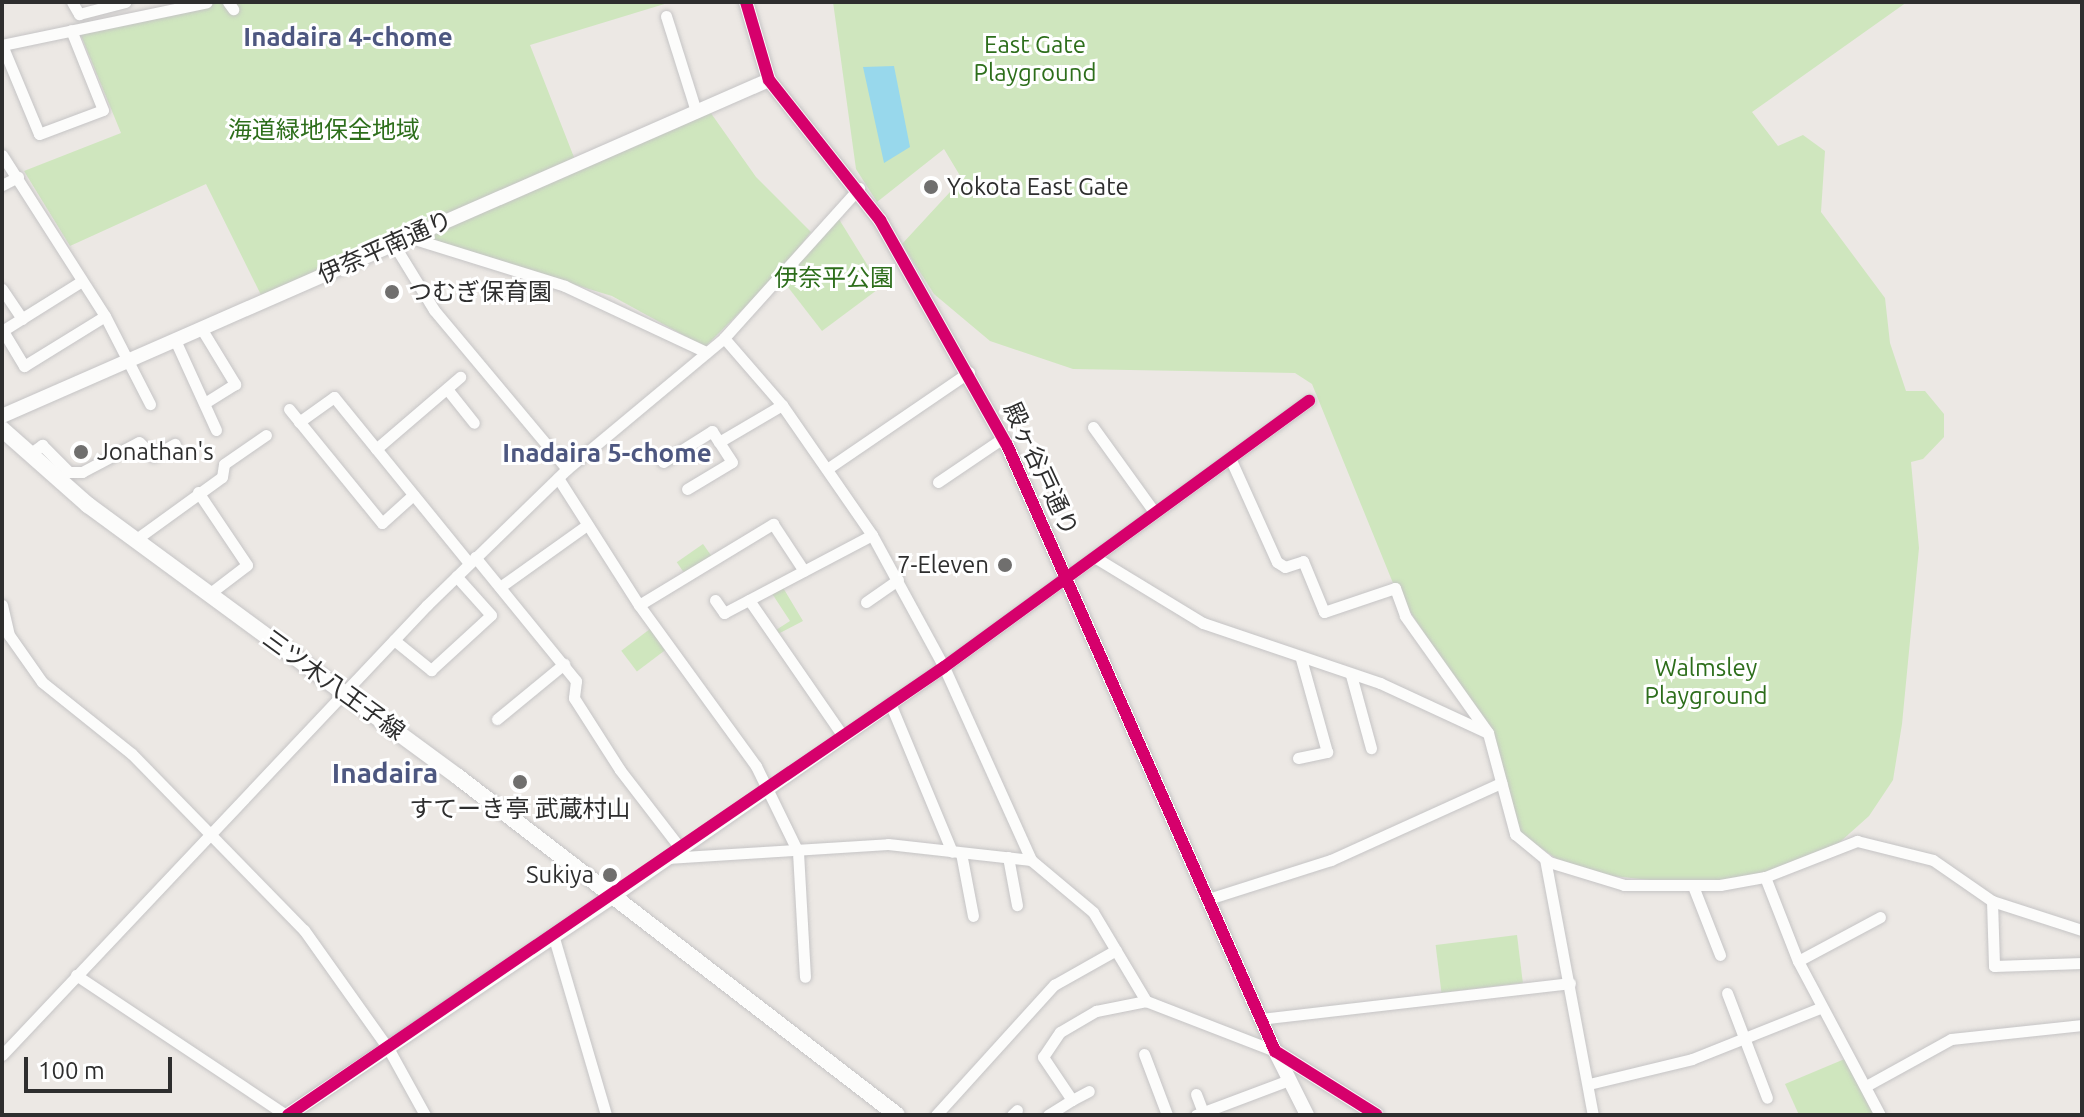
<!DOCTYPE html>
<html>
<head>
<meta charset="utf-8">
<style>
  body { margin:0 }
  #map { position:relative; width:2084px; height:1117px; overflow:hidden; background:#ece8e4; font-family:Ubuntu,"Noto Sans JP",sans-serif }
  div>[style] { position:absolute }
  .green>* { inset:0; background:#cfe6be; transform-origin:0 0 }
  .water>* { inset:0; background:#98d8ec }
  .roads { filter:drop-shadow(0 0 2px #c5c4c5) drop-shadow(0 0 2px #c5c4c5) }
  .minor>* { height:11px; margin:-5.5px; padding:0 5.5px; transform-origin:5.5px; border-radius:5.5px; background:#fcfcfb }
  .tertiary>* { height:14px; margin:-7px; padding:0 7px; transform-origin:7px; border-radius:7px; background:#fcfcfb }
  .secondary>* { height:16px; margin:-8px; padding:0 8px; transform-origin:8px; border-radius:8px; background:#fcfcfb }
  .cycleway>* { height:12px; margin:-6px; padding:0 6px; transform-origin:6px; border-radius:6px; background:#d6006c }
  .dots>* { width:22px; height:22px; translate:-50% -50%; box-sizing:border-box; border:4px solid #fff; border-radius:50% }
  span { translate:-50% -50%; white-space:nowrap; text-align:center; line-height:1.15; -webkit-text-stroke:6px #fff; paint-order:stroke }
  .park-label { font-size:24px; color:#2d6e1b }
  .poi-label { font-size:24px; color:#2e2e2e }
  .left { translate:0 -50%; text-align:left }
  .right { translate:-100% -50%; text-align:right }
  .street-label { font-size:24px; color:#2e2e2e }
  .neighbourhood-label { font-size:26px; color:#4d5780; font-weight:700 }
  .quarter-label { font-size:28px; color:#4d5780; font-weight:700 }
  .frame { position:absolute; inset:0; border:4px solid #2e2e2e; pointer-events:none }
  .scale { position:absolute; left:24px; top:1057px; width:148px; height:36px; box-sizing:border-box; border:4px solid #2e2e2e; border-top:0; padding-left:10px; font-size:24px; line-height:28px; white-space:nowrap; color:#2e2e2e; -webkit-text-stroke:6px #fff; paint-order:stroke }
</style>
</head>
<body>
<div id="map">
  <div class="green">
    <i style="clip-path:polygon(222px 2px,671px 2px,530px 45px,577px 165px,708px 109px,756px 177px,811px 232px,778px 274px,705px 347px,612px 296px,406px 233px,261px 295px,206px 184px,70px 246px,24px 171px,121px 133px,80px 33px)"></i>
    <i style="clip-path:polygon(833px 2px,1907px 2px,1752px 112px,1778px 146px,1803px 135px,1825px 151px,1821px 212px,1885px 298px,1890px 343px,1906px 391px,1925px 391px,1944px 414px,1944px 437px,1923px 459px,1911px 462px,1919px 548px,1902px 724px,1893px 780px,1869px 816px,1831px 850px,1801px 864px,1705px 886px,1576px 872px,1513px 829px,1488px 733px,1395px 588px,1312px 384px,1295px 373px,1073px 369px,990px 341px,934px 294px,902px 244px,962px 179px,944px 149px,877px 202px,856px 169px)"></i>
    <i style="clip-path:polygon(837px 216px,881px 287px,822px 331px,784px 282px)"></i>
    <i style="left:703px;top:544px;width:16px;height:32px;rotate:55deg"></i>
    <i style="clip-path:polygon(782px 586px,803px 621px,778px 634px,776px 630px,790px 621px,771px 592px)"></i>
    <i style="left:650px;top:629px;width:26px;height:36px;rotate:53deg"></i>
    <i style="left:1517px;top:935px;width:48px;height:82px;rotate:83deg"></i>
    <i style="clip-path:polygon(1847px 1058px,1876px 1115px,1799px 1115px,1785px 1084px)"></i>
  </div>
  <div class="water">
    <i style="clip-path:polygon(894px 66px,910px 147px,884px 163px,863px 67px)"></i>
  </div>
  <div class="roads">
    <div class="minor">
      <i style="left:72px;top:2px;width:14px;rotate:60deg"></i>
      <i style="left:79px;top:14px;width:48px;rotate:-14.6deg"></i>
      <i style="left:228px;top:2px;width:9px;rotate:54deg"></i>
      <i style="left:666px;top:16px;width:100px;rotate:72.5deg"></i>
      <i style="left:2px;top:45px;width:96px;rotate:67.4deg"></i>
      <i style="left:39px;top:134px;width:68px;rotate:-20.6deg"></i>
      <i style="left:103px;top:110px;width:86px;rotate:-111.8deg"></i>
      <i style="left:2px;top:45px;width:209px;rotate:-11.8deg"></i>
      <i style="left:2px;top:155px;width:191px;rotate:57.4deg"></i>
      <i style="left:105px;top:316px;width:99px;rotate:62.9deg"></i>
      <i style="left:2px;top:185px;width:18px;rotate:-27deg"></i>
      <i style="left:408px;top:237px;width:164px;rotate:17.3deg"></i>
      <i style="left:565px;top:286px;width:156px;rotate:25.1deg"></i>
      <i style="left:393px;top:243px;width:79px;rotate:58.5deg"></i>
      <i style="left:434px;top:310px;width:207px;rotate:50.1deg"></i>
      <i style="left:2px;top:289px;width:36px;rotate:56deg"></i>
      <i style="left:201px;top:328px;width:66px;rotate:58.7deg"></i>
      <i style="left:235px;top:384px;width:36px;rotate:148deg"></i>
      <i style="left:2px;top:331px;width:94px;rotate:-32deg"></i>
      <i style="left:3px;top:331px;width:41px;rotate:59deg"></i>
      <i style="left:24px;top:366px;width:95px;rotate:-31.7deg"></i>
      <i style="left:724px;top:338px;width:89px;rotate:49.1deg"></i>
      <i style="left:782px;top:405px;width:158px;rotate:55.3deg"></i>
      <i style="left:872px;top:535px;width:150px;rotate:61.4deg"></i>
      <i style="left:944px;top:667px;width:212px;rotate:65.7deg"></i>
      <i style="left:175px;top:340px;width:99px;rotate:65.5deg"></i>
      <i style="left:447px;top:389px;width:43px;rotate:51.5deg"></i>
      <i style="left:289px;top:409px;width:147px;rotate:50.8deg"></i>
      <i style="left:382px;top:523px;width:42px;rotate:-42.1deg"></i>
      <i style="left:299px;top:422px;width:43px;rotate:-35.5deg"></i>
      <i style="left:334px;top:397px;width:214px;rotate:50.9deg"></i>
      <i style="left:1093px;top:427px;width:106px;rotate:54.2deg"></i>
      <i style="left:376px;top:449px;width:111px;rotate:-40.6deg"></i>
      <i style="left:31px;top:453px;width:14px;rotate:-36deg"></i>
      <i style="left:42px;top:445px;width:38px;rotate:45deg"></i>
      <i style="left:69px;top:472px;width:13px"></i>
      <i style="left:82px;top:472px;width:64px;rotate:-27.8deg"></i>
      <i style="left:139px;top:442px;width:20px;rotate:45deg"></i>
      <i style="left:153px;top:456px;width:25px;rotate:-29deg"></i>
      <i style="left:1230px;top:458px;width:114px;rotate:65.7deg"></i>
      <i style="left:1277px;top:562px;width:9px;rotate:32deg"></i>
      <i style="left:1285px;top:567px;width:19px;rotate:-18deg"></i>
      <i style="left:1303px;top:561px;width:55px;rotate:67.6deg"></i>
      <i style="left:1324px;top:612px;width:75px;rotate:-18.7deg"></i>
      <i style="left:1395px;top:588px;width:30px;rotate:70deg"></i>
      <i style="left:1405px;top:616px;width:143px;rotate:54.6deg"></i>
      <i style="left:1488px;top:733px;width:105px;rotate:75deg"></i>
      <i style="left:1515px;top:834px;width:44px;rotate:39.5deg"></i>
      <i style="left:1549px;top:862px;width:78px;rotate:17deg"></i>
      <i style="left:1624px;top:885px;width:96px"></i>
      <i style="left:1720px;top:885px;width:46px;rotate:-10.1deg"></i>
      <i style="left:1765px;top:877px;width:99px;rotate:-21.4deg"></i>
      <i style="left:1857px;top:841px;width:78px;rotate:14deg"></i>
      <i style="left:1933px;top:860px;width:72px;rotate:34.8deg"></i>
      <i style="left:1992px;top:901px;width:95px;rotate:17.9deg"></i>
      <i style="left:663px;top:462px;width:58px;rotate:-32.3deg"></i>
      <i style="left:712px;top:431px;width:13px;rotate:58deg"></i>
      <i style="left:719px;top:442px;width:73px;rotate:-30.4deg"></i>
      <i style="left:827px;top:469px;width:172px;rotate:-34.3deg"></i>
      <i style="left:558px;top:478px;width:151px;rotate:57.5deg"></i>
      <i style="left:639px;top:605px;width:199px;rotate:54deg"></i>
      <i style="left:756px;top:766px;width:96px;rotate:64deg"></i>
      <i style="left:798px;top:852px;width:125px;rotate:86.8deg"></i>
      <i style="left:938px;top:482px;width:78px;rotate:-34.1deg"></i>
      <i style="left:687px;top:489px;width:52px;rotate:-31deg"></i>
      <i style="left:732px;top:462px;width:24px;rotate:-123deg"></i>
      <i style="left:198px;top:492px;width:88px;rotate:56.1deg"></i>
      <i style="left:247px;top:565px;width:48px;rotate:142.7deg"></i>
      <i style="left:135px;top:540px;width:107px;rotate:-35.9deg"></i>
      <i style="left:222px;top:477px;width:13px;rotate:-81deg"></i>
      <i style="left:224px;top:464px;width:51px;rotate:-34.6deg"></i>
      <i style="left:475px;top:557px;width:160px;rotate:50.8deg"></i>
      <i style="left:576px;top:681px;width:17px;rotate:97deg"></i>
      <i style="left:574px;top:698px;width:85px;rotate:57.4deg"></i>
      <i style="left:620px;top:770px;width:98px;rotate:52.4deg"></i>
      <i style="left:1096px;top:558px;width:125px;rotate:31.3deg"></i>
      <i style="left:1203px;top:623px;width:187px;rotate:18.7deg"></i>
      <i style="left:1380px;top:683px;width:119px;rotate:24.8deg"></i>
      <i style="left:500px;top:587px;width:107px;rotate:-35.5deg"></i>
      <i style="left:715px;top:600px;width:16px;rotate:55deg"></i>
      <i style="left:724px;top:613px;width:167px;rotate:-27.8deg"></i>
      <i style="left:749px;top:600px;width:164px;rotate:55.4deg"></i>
      <i style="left:866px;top:602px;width:39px;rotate:-35deg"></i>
      <i style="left:2px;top:605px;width:31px;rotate:77deg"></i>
      <i style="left:9px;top:635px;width:57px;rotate:54.9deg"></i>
      <i style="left:42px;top:682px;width:115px;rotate:38.7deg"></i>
      <i style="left:132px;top:754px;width:246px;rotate:45.7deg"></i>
      <i style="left:304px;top:930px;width:145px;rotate:54.6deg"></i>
      <i style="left:388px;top:1048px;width:77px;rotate:61.1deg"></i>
      <i style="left:639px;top:605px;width:157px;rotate:-31.2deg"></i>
      <i style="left:773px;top:524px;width:56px;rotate:56.6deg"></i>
      <i style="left:394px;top:640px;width:48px;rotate:39deg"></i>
      <i style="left:431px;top:670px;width:81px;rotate:-42.5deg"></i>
      <i style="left:491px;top:615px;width:52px;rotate:-131.9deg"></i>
      <i style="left:1351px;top:675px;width:76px;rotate:74.7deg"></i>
      <i style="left:890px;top:703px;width:161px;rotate:67.4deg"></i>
      <i style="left:497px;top:719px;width:87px;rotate:-39.4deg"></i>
      <i style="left:1298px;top:758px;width:30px;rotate:-12deg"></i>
      <i style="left:1327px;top:752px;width:97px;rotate:-105.6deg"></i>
      <i style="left:961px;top:853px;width:64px;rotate:79.2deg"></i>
      <i style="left:1008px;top:857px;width:49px;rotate:79.4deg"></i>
      <i style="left:667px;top:858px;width:221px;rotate:-3.6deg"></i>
      <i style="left:888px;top:844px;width:144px;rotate:6.4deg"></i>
      <i style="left:1031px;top:860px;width:81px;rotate:40deg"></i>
      <i style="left:1093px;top:912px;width:104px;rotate:59.2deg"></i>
      <i style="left:1545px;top:859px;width:260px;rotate:79.4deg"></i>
      <i style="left:1765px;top:877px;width:90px;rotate:68.6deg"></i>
      <i style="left:1798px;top:961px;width:174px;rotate:62deg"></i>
      <i style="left:1693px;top:886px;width:74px;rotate:68.6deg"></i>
      <i style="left:613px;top:897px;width:403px;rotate:-34.8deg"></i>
      <i style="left:944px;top:667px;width:452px;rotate:-36.1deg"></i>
      <i style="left:1208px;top:899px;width:129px;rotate:-17.6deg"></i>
      <i style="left:1331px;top:860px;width:187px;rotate:-24.4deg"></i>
      <i style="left:1992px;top:901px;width:65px;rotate:88.2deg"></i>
      <i style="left:1994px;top:966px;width:88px;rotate:-2deg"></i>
      <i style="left:554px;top:938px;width:184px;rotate:73.6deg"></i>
      <i style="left:1798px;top:961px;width:93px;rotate:-28.2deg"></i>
      <i style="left:76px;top:975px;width:252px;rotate:33.7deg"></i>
      <i style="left:1727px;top:993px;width:112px;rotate:69.1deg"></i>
      <i style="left:1260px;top:1019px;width:312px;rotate:-6.6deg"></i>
      <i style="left:1144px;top:1054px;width:65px;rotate:69.3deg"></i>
      <i style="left:2px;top:1055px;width:619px;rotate:-46.64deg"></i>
      <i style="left:427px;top:605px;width:195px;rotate:-44.2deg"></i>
      <i style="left:567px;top:469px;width:204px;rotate:-39.8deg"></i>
      <i style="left:724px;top:338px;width:202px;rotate:-48deg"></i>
      <i style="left:1589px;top:1084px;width:106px;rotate:-13.6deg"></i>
      <i style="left:1692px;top:1059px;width:138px;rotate:-21.7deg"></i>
      <i style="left:1866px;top:1086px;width:97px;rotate:-28.9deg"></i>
      <i style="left:1951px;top:1039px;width:132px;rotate:-6.1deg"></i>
      <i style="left:1196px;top:1094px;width:19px;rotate:69deg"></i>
      <i style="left:1072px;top:1100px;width:19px;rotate:-28deg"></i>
      <i style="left:936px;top:1115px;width:176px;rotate:-47.8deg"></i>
      <i style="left:1054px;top:985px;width:71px;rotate:-29.4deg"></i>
      <i style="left:1012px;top:1115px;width:7px;rotate:-45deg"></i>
      <i style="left:1048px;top:1115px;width:28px;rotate:-32deg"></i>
      <i style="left:1072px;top:1100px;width:52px;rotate:-124deg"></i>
      <i style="left:1043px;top:1057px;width:30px;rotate:-56deg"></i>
      <i style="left:1060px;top:1032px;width:42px;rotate:-30.3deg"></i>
      <i style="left:1096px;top:1011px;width:51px;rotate:-11.3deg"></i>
      <i style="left:1146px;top:1001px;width:138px;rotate:21.2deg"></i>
      <i style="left:1196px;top:1115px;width:99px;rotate:-20.6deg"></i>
    </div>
    <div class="tertiary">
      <i style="left:746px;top:2px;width:81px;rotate:73.6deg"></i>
      <i style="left:769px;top:80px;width:179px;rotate:51.6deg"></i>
      <i style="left:880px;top:220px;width:258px;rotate:60.6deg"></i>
      <i style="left:1007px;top:445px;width:663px;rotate:66.14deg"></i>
      <i style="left:1275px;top:1051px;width:120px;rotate:32.1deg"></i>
      <i style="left:2px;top:416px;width:837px;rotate:-23.66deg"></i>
      <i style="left:1275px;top:1051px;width:72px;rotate:63.4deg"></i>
      <i style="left:288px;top:1115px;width:391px;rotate:-33.9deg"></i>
    </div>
    <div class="secondary">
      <i style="left:2px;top:429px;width:115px;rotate:41.5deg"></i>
      <i style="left:88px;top:505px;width:458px;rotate:36.3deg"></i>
      <i style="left:457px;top:776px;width:555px;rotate:37.61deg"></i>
    </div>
  </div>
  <div class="cycleway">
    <i style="left:746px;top:2px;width:81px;rotate:73.6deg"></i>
    <i style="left:769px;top:80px;width:179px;rotate:51.6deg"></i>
    <i style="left:880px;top:220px;width:258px;rotate:60.6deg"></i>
    <i style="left:1007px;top:445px;width:663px;rotate:66.14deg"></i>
    <i style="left:1275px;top:1051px;width:120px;rotate:32.1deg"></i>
    <i style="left:288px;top:1115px;width:794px;rotate:-34.33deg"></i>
    <i style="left:944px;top:667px;width:452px;rotate:-36.1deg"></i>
  </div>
  <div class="dots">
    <i style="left:931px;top:187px;background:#706f6e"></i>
    <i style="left:392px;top:292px;background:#706f6e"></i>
    <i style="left:81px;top:452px;background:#706f6e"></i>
    <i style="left:1005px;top:565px;background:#706f6e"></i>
    <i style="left:520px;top:782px;background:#706f6e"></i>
    <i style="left:610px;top:875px;background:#706f6e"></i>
  </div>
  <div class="park-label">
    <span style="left:1035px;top:59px">East Gate<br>Playground</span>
    <span style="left:324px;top:130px">海道緑地保全地域</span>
    <span style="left:834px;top:278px">伊奈平公園</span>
    <span style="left:1706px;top:682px">Walmsley<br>Playground</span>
  </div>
  <div class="poi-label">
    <span class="left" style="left:947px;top:187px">Yokota East Gate</span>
    <span class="left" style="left:408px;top:292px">つむぎ保育園</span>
    <span class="left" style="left:97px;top:452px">Jonathan's</span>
    <span class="right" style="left:989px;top:565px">7-Eleven</span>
    <span style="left:520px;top:809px">すてーき亭 武蔵村山</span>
    <span class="right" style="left:594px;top:875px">Sukiya</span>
  </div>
  <div class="street-label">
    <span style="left:385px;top:247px;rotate:-24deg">伊奈平南通り</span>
    <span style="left:1041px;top:469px;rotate:65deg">殿ヶ谷戸通り</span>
    <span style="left:334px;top:685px;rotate:36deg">三ツ木八王子線</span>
  </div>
  <div class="neighbourhood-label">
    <span style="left:348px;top:37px">Inadaira 4-chome</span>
    <span style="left:607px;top:453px">Inadaira 5-chome</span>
  </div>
  <div class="quarter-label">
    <span style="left:385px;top:773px">Inadaira</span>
  </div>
  <div class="frame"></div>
  <div class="scale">100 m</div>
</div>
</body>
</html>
